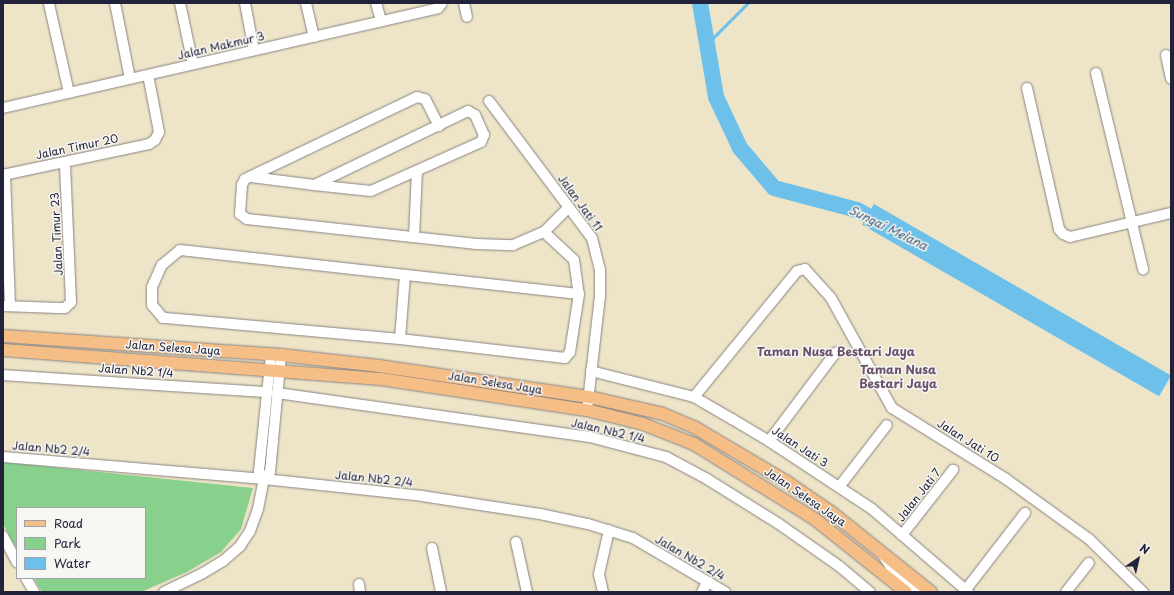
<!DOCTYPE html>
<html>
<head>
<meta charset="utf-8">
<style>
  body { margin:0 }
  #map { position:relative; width:1174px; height:595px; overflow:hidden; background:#eee4c8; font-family:"Playpen Sans",sans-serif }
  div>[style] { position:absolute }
  .green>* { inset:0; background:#88d18d }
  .water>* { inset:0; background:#6dc0e9; transform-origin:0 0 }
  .stream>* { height:2.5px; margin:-1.25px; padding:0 1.25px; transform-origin:1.25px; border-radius:1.25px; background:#6dc0e9 }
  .river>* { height:16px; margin:-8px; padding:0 8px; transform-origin:8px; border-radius:8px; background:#6dc0e9 }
  .roads { filter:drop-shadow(0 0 1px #888382) drop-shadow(0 0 1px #888382) }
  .minor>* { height:10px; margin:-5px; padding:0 5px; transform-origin:5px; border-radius:5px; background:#fff }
  .major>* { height:12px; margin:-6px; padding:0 6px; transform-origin:6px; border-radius:6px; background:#f6be87 }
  span { translate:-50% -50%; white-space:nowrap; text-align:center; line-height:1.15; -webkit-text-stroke:3px #f6f6f2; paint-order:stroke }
  .street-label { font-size:11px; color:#22223b }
  .water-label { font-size:12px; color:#3c5978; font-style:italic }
  .neighbourhood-label { font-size:12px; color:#6a526e; font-weight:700 }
  .frame { position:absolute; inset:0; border:4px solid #22223b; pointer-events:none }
  .legend { position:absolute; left:16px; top:507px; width:130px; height:72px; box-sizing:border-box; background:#f6f6f2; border:1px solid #a1a1a9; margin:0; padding:5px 7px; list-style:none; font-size:12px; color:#22223b }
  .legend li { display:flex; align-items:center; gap:8px; height:20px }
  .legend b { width:20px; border:1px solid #a1a1a9 }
  .north { position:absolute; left:1118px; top:539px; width:40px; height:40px; -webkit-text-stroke:3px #f6f6f2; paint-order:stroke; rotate:34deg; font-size:11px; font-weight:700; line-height:16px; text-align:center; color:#22223b }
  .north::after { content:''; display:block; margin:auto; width:14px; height:18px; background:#22223b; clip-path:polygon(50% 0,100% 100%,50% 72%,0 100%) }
</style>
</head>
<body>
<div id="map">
  <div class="green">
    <i style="clip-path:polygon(3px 462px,253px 488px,241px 529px,221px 552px,187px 572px,141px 592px,42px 592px,34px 578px,145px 578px,145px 508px,17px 508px,17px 549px,3px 524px)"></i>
  </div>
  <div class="water">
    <i style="left:874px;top:204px;width:343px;height:24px;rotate:30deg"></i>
  </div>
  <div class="stream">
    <i style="left:707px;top:44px;width:58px;rotate:-45deg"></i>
  </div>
  <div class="river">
    <i style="left:700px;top:3px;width:95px;rotate:80.3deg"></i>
    <i style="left:716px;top:97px;width:56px;rotate:64.8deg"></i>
    <i style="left:740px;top:148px;width:52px;rotate:49.6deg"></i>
    <i style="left:774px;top:188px;width:86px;rotate:14.8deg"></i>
    <i style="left:857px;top:210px;width:32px;rotate:28deg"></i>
  </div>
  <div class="roads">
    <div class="minor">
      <i style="left:115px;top:3px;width:77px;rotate:78.8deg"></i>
      <i style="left:180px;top:3px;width:62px;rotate:78deg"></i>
      <i style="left:245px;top:3px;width:48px;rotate:79.2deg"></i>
      <i style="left:306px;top:3px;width:35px;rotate:77deg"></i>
      <i style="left:376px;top:3px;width:19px;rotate:74deg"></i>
      <i style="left:464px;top:3px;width:14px;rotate:78deg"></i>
      <i style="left:49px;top:4px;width:91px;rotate:77.3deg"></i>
      <i style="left:1166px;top:55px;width:24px;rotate:78deg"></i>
      <i style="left:1096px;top:73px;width:202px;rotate:76.5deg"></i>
      <i style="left:1027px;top:88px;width:145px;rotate:77.2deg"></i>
      <i style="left:1059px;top:229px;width:6px;rotate:51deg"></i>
      <i style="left:1063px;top:234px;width:8px;rotate:23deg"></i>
      <i style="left:1070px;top:237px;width:104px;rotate:-13.4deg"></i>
      <i style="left:489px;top:101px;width:171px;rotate:53.1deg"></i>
      <i style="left:592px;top:238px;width:33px;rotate:76deg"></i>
      <i style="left:600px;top:270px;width:26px;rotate:90deg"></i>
      <i style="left:600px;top:296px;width:115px;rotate:96.5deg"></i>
      <i style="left:3px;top:108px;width:446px;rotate:-12.9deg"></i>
      <i style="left:438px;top:8px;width:6px;rotate:-51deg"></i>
      <i style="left:439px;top:126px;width:30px;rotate:-117deg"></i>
      <i style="left:425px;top:99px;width:8px;rotate:-166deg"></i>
      <i style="left:417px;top:97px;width:191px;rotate:154.5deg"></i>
      <i style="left:245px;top:179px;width:7px;rotate:117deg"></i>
      <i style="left:242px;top:185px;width:29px;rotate:94deg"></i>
      <i style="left:240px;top:214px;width:9px;rotate:36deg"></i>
      <i style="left:247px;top:219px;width:231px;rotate:6.2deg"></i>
      <i style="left:477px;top:244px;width:36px;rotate:2deg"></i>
      <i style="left:513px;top:245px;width:34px;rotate:-23deg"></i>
      <i style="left:544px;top:232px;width:35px;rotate:-45deg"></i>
      <i style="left:3px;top:175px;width:149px;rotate:-12deg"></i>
      <i style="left:149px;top:144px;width:7px;rotate:-34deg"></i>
      <i style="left:155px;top:140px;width:9px;rotate:-63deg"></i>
      <i style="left:159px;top:132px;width:58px;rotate:-100.9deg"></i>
      <i style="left:5px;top:175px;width:131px;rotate:87.8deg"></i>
      <i style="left:251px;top:177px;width:64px;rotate:7.2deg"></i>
      <i style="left:314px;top:185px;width:57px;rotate:6deg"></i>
      <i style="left:371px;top:191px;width:120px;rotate:-24deg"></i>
      <i style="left:481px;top:142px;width:8px;rotate:-67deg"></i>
      <i style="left:484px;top:135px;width:22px;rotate:-114deg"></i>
      <i style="left:475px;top:115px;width:8px;rotate:-150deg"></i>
      <i style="left:468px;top:111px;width:171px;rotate:154.3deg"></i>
      <i style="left:544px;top:232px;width:41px;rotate:43deg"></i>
      <i style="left:574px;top:260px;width:34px;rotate:82deg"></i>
      <i style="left:579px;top:294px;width:59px;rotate:98.8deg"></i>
      <i style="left:570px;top:352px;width:8px;rotate:130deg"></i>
      <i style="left:565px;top:358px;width:166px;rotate:-173.4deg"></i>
      <i style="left:400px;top:339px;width:238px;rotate:-174.9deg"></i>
      <i style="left:163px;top:318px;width:17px;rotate:-130deg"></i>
      <i style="left:152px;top:305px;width:18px;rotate:-90deg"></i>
      <i style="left:152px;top:287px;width:24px;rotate:-66deg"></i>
      <i style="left:162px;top:265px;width:23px;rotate:-40deg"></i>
      <i style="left:180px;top:250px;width:401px;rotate:6.3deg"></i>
      <i style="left:414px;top:237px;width:66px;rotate:-87.4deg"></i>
      <i style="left:3px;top:306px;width:55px;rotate:2.1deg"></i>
      <i style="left:58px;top:308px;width:7px"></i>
      <i style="left:65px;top:308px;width:8px;rotate:-45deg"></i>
      <i style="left:71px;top:302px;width:140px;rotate:-92.5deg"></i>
      <i style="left:400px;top:339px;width:63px;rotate:-85.5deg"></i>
      <i style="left:591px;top:371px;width:106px;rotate:14.2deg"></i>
      <i style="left:694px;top:397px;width:44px;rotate:30.1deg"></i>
      <i style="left:732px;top:419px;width:43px;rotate:30.7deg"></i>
      <i style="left:769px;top:441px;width:123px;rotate:33.4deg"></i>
      <i style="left:872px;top:509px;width:127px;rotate:40.8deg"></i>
      <i style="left:3px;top:375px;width:265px;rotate:3.7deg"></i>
      <i style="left:277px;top:393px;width:316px;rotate:8deg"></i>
      <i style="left:590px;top:437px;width:79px;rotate:14.7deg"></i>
      <i style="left:666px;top:457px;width:47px;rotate:28.2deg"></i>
      <i style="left:707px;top:479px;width:85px;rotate:32deg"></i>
      <i style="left:779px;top:524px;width:73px;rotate:35deg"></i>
      <i style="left:839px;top:566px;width:40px;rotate:40deg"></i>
      <i style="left:694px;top:397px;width:163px;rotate:-50.7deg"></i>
      <i style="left:797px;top:271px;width:8px;rotate:-14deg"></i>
      <i style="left:805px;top:269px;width:39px;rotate:48deg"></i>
      <i style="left:831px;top:298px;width:126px;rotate:61deg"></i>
      <i style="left:892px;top:408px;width:134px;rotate:31.9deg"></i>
      <i style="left:1006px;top:479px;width:102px;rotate:35.9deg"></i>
      <i style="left:1089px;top:539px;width:76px;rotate:44.5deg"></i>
      <i style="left:769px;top:441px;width:111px;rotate:-53deg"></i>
      <i style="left:3px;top:457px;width:262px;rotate:4.8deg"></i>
      <i style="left:264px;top:479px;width:159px;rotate:6.1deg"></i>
      <i style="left:422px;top:496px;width:119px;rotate:8.7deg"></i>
      <i style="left:540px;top:514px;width:49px;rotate:11.8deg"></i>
      <i style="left:588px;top:524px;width:47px;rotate:17.3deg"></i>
      <i style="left:633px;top:538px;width:107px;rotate:30.4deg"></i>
      <i style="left:264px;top:479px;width:9px;rotate:-122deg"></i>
      <i style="left:259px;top:471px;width:118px;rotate:-84.1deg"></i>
      <i style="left:839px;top:487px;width:78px;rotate:-52.3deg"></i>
      <i style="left:902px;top:535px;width:83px;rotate:-51.9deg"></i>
      <i style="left:3px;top:536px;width:30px;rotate:62deg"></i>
      <i style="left:516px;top:542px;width:51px;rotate:77.6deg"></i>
      <i style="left:432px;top:548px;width:45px;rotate:78.4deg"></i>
      <i style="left:884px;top:557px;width:16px;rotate:55deg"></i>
      <i style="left:893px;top:570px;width:33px;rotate:43deg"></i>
      <i style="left:26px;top:578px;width:16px;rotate:60deg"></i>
      <i style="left:359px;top:584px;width:8px;rotate:83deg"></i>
      <i style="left:164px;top:592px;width:43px;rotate:-26deg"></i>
      <i style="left:203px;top:573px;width:23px;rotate:-31deg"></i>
      <i style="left:223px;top:561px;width:23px;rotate:-41deg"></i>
      <i style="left:240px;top:546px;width:18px;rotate:-56deg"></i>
      <i style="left:250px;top:531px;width:23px;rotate:-70deg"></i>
      <i style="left:258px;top:509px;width:31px;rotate:-79deg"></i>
      <i style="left:264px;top:479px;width:9px;rotate:-49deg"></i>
      <i style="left:270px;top:472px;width:118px;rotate:-84.6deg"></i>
      <i style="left:603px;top:592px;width:18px;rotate:-103deg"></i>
      <i style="left:599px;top:574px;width:45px;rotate:-77.2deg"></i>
      <i style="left:702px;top:592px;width:11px;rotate:-63deg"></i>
      <i style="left:964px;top:592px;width:100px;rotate:-52.3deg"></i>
      <i style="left:1066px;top:592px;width:37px;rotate:-52deg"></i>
    </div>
    <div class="major">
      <i style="left:3px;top:336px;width:279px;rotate:3.9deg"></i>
      <i style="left:281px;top:355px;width:99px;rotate:6.4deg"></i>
      <i style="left:379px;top:366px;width:212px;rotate:8.4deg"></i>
      <i style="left:589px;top:397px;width:76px;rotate:12.9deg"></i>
      <i style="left:663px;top:414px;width:34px;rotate:23deg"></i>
      <i style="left:694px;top:427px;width:108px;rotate:30.6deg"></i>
      <i style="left:787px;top:482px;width:53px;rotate:34.3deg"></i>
      <i style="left:831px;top:512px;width:128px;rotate:38.7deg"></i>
      <i style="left:3px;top:350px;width:379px;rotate:4.4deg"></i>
      <i style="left:381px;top:379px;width:208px;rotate:8.6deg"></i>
      <i style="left:587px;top:410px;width:58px;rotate:14deg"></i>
      <i style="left:643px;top:424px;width:55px;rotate:21.4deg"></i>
      <i style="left:694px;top:444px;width:144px;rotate:31.9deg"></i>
      <i style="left:816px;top:520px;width:115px;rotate:38.7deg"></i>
    </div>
  </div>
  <div class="street-label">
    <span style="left:221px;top:46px;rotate:-13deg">Jalan Makmur 3</span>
    <span style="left:77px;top:147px;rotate:-12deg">Jalan Timur 20</span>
    <span style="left:580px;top:203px;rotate:54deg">Jalan Jati 11</span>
    <span style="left:57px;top:234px;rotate:-93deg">Jalan Timur 23</span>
    <span style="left:173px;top:348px;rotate:4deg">Jalan Selesa Jaya</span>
    <span style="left:136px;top:371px;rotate:4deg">Jalan Nb2 1/4</span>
    <span style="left:495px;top:383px;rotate:9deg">Jalan Selesa Jaya</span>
    <span style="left:608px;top:431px;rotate:13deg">Jalan Nb2 1/4</span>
    <span style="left:968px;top:441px;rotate:32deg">Jalan Jati 10</span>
    <span style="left:800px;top:447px;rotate:33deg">Jalan Jati 3</span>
    <span style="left:51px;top:449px;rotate:5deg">Jalan Nb2 2/4</span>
    <span style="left:374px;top:479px;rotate:6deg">Jalan Nb2 2/4</span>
    <span style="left:919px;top:495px;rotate:-52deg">Jalan Jati 7</span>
    <span style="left:805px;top:497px;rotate:34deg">Jalan Selesa Jaya</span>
    <span style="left:690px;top:558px;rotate:30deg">Jalan Nb2 2/4</span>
  </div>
  <div class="water-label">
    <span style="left:888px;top:228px;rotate:26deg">Sungai Melana</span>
  </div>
  <div class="neighbourhood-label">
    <span style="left:836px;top:352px">Taman Nusa Bestari Jaya</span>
    <span style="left:898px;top:377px">Taman Nusa<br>Bestari Jaya</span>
  </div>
  <div class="frame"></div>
  <ul class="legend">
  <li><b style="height:5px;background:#f6be87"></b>Road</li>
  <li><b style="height:11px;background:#88d18d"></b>Park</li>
  <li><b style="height:11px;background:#6dc0e9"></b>Water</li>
  </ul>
  <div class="north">N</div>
</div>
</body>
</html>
